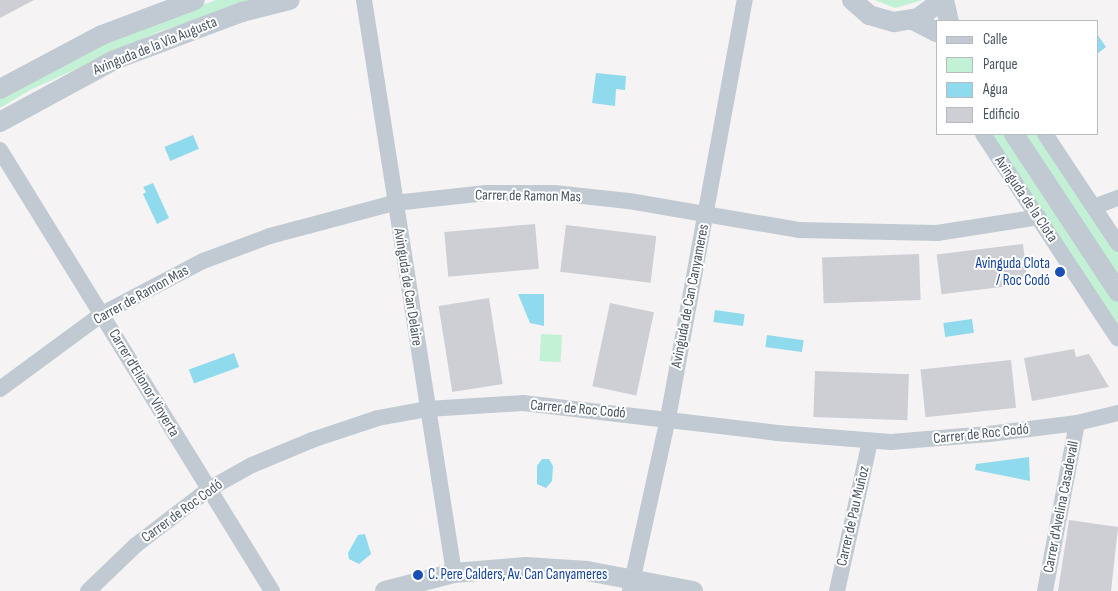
<!DOCTYPE html>
<html>
<head>
<meta charset="utf-8">
<style>
  body { margin:0 }
  #map { position:relative; width:1118px; height:591px; overflow:hidden; background:#f5f3f3; font-family:"Sofia Sans Condensed",sans-serif }
  div>[style] { position:absolute }
  .green>* { inset:0; background:#c3f1d5; transform-origin:0 0 }
  .water>* { inset:0; background:#90daee; transform-origin:0 0 }
  .building>* { inset:0; background:#cdcfd5; transform-origin:0 0 }
  .minor>* { height:16px; margin:-8px; padding:0 8px; transform-origin:8px; border-radius:8px; background:#c1cad2 }
  .tertiary>* { height:20px; margin:-10px; padding:0 10px; transform-origin:10px; border-radius:10px; background:#c1cad2 }
  .dots>* { width:14px; height:14px; translate:-50% -50%; box-sizing:border-box; border:2px solid #fff; border-radius:50% }
  span { translate:-50% -50%; white-space:nowrap; text-align:center; line-height:1.15; -webkit-text-stroke:4px #fff; paint-order:stroke }
  .street-label { font-size:15px; color:#4a5661 }
  .transit-label { font-size:15px; color:#164399 }
  .right { translate:-100% -50%; text-align:right }
  .left { translate:0 -50%; text-align:left }
  .legend { position:absolute; left:936px; top:20px; width:162px; height:115px; box-sizing:border-box; background:#fff; border:1px solid #b7bbc0; margin:0; padding:6px 9px; list-style:none; font-size:15px; color:#4a5661 }
  .legend li { display:flex; align-items:center; gap:10px; height:25px }
  .legend b { width:25px; border:1px solid #b7bbc0 }
</style>
</head>
<body>
<div id="map">
  <div class="green">
    <i style="clip-path:polygon(216px 0,263px 0,160px 31px,32px 89px,0 108px,0 95px,108px 39px)"></i>
    <i style="clip-path:polygon(875px 0,923px 0,895px 8px)"></i>
    <i style="clip-path:polygon(983px 134px,1045px 134px,1118px 244px,1118px 341px)"></i>
    <i style="left:541px;top:334px;width:21px;height:27px;rotate:3deg"></i>
  </div>
  <div class="water">
    <i style="clip-path:polygon(1097px 34px,1106px 47px,1097px 54px)"></i>
    <i style="clip-path:polygon(596px 73px,626px 76px,625px 90px,616px 89px,615px 106px,592px 103px)"></i>
    <i style="left:193px;top:135px;width:15px;height:31px;rotate:67deg"></i>
    <i style="clip-path:polygon(153px 183px,169px 218px,157px 224px,143px 194px,146px 192px,143px 187px)"></i>
    <i style="clip-path:polygon(518px 294px,544px 294px,544px 326px,530px 323px)"></i>
    <i style="left:715px;top:310px;width:30px;height:12px;rotate:8deg"></i>
    <i style="left:972px;top:319px;width:14px;height:29px;rotate:82deg"></i>
    <i style="left:767px;top:335px;width:37px;height:12px;rotate:8deg"></i>
    <i style="left:234px;top:353px;width:15px;height:48px;rotate:70deg"></i>
    <i style="clip-path:polygon(1029px 457px,1030px 481px,975px 470px,976px 464px)"></i>
    <i style="clip-path:polygon(542px 459px,549px 459px,553px 466px,552px 481px,546px 488px,537px 484px,537px 466px)"></i>
    <i style="clip-path:polygon(365px 534px,371px 554px,359px 564px,349px 559px,348px 553px,358px 535px)"></i>
  </div>
  <div class="building">
    <i style="clip-path:polygon(0 0,34px 0,0 18px)"></i>
    <i style="left:535px;top:224px;width:45px;height:91px;rotate:85deg"></i>
    <i style="left:566px;top:225px;width:91px;height:47px;rotate:7deg"></i>
    <i style="left:1023px;top:244px;width:40px;height:87px;rotate:83deg"></i>
    <i style="left:919px;top:254px;width:46px;height:97px;rotate:88deg"></i>
    <i style="left:489px;top:298px;width:87px;height:51px;rotate:81deg"></i>
    <i style="left:610px;top:303px;width:45px;height:85px;rotate:12deg"></i>
    <i style="clip-path:polygon(1074px 349px,1076px 357px,1089px 354px,1109px 387px,1032px 401px,1024px 358px)"></i>
    <i style="left:1011px;top:360px;width:48px;height:91px;rotate:84deg"></i>
    <i style="left:815px;top:371px;width:94px;height:46px;rotate:2deg"></i>
    <i style="clip-path:polygon(1069px 520px,1118px 527px,1111px 591px,1058px 591px)"></i>
  </div>
  <div class="minor">
    <i style="left:364px;top:0;width:580px;rotate:81.07deg"></i>
    <i style="left:983px;top:134px;width:245px;rotate:56.6deg"></i>
    <i style="left:1045px;top:134px;width:132px;rotate:56.4deg"></i>
    <i style="left:0;top:150px;width:518px;rotate:58.33deg"></i>
    <i style="left:1094px;top:207px;width:26px;rotate:-21deg"></i>
    <i style="left:0;top:389px;width:127px;rotate:-36.3deg"></i>
    <i style="left:102px;top:314px;width:114px;rotate:-27.7deg"></i>
    <i style="left:203px;top:261px;width:72px;rotate:-20.5deg"></i>
    <i style="left:270px;top:236px;width:128px;rotate:-14.9deg"></i>
    <i style="left:394px;top:203px;width:93px;rotate:-6.2deg"></i>
    <i style="left:486px;top:193px;width:68px"></i>
    <i style="left:554px;top:193px;width:75px;rotate:6.1deg"></i>
    <i style="left:629px;top:201px;width:172px;rotate:9.7deg"></i>
    <i style="left:799px;top:230px;width:138px;rotate:1.2deg"></i>
    <i style="left:937px;top:233px;width:103px;rotate:-8.9deg"></i>
    <i style="left:88px;top:591px;width:66px;rotate:-43.8deg"></i>
    <i style="left:136px;top:545px;width:92px;rotate:-37.5deg"></i>
    <i style="left:209px;top:489px;width:49px;rotate:-29.2deg"></i>
    <i style="left:252px;top:465px;width:65px;rotate:-22.6deg"></i>
    <i style="left:312px;top:440px;width:70px;rotate:-18.4deg"></i>
    <i style="left:378px;top:418px;width:51px;rotate:-10.2deg"></i>
    <i style="left:428px;top:409px;width:95px;rotate:-3.6deg"></i>
    <i style="left:523px;top:403px;width:256px;rotate:6.7deg"></i>
    <i style="left:777px;top:433px;width:114px;rotate:4.5deg"></i>
    <i style="left:891px;top:442px;width:98px;rotate:-4.7deg"></i>
    <i style="left:989px;top:434px;width:89px;rotate:-7.1deg"></i>
    <i style="left:1077px;top:423px;width:42px;rotate:-13.7deg"></i>
    <i style="left:630px;top:591px;width:177px;rotate:-77.6deg"></i>
    <i style="left:668px;top:418px;width:425px;rotate:-79.6deg"></i>
    <i style="left:837px;top:591px;width:154px;rotate:-77.6deg"></i>
    <i style="left:1045px;top:591px;width:171px;rotate:-79.2deg"></i>
  </div>
  <div class="tertiary">
    <i style="left:852px;top:0;width:23px;rotate:41deg"></i>
    <i style="left:869px;top:15px;width:26px;rotate:16deg"></i>
    <i style="left:894px;top:22px;width:24px;rotate:-9deg"></i>
    <i style="left:918px;top:18px;width:31px;rotate:-36deg"></i>
    <i style="left:944px;top:0;width:22px;rotate:77deg"></i>
    <i style="left:913px;top:20px;width:27px;rotate:27deg"></i>
    <i style="left:0;top:89px;width:115px;rotate:-27.9deg"></i>
    <i style="left:102px;top:35px;width:99px;rotate:-20.6deg"></i>
    <i style="left:0;top:122px;width:130px;rotate:-28.5deg"></i>
    <i style="left:114px;top:60px;width:137px;rotate:-20.6deg"></i>
    <i style="left:242px;top:12px;width:49px;rotate:-14deg"></i>
    <i style="left:1014px;top:134px;width:189px;rotate:56.6deg"></i>
    <i style="left:385px;top:591px;width:71px;rotate:-14.6deg"></i>
    <i style="left:454px;top:573px;width:72px;rotate:-4.8deg"></i>
    <i style="left:526px;top:567px;width:61px;rotate:3.8deg"></i>
    <i style="left:587px;top:571px;width:108px;rotate:10.7deg"></i>
  </div>
  <div class="dots">
    <i style="left:1060px;top:272px;background:#1a4fb4"></i>
    <i style="left:418px;top:575px;background:#1a4fb4"></i>
  </div>
  <div class="street-label">
    <span style="left:155px;top:46px;rotate:-22deg">Avinguda de la Via Augusta</span>
    <span style="left:528px;top:196px;rotate:1deg">Carrer de Ramon Mas</span>
    <span style="left:1026px;top:199px;rotate:56deg">Avinguda de la Clota</span>
    <span style="left:408px;top:287px;rotate:81deg">Avinguda de Can Delaire</span>
    <span style="left:141px;top:295px;rotate:-29deg">Carrer de Ramon Mas</span>
    <span style="left:690px;top:296px;rotate:-79deg">Avinguda de Can Canyameres</span>
    <span style="left:144px;top:383px;rotate:59deg">Carrer d'Elionor Vinyerta</span>
    <span style="left:578px;top:409px;rotate:5deg">Carrer de Roc Codó</span>
    <span style="left:981px;top:434px;rotate:-6deg">Carrer de Roc Codó</span>
    <span style="left:1061px;top:507px;rotate:-79deg">Carrer d'Avelina Casadevall</span>
    <span style="left:182px;top:511px;rotate:-36deg">Carrer de Roc Codó</span>
    <span style="left:853px;top:516px;rotate:-77deg">Carrer de Pau Muñoz</span>
  </div>
  <div class="transit-label">
    <span class="right" style="left:1050px;top:272px">Avinguda Clota<br>/ Roc Codó</span>
    <span class="left" style="left:428px;top:575px">C. Pere Calders, Av. Can Canyameres</span>
  </div>
  <ul class="legend">
  <li><b style="height:6px;background:#c1cad2"></b>Calle</li>
  <li><b style="height:14px;background:#c3f1d5"></b>Parque</li>
  <li><b style="height:14px;background:#90daee"></b>Agua</li>
  <li><b style="height:14px;background:#cdcfd5"></b>Edificio</li>
  </ul>
</div>
</body>
</html>
